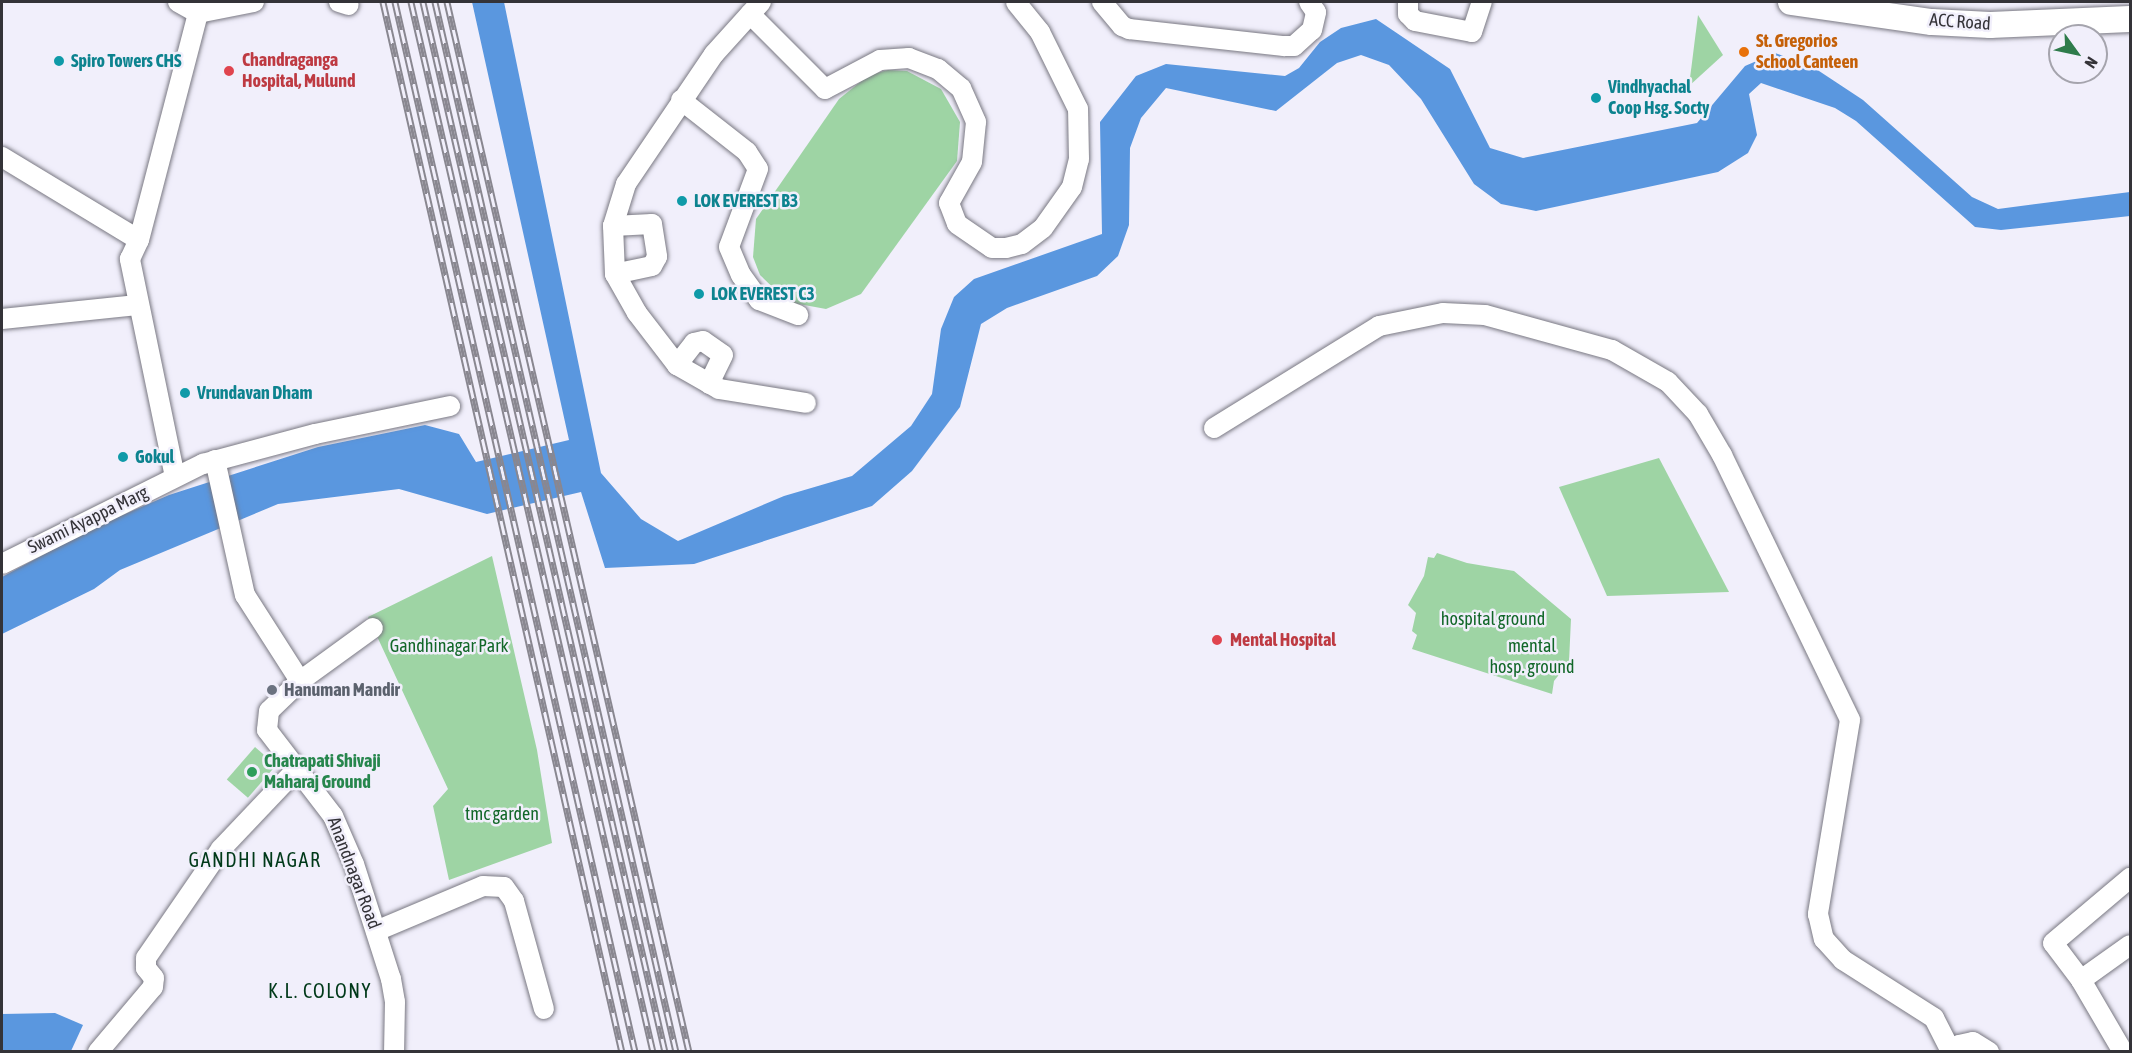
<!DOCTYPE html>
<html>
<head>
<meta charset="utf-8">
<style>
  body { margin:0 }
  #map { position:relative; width:2132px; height:1053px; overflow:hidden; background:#f1effb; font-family:"Asap Condensed",sans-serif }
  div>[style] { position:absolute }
  .green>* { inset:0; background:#9ed4a4; transform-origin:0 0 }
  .water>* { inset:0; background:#5a97df }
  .roads { filter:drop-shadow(0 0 2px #797882) drop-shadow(0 0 2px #797882) }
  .minor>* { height:20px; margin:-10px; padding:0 10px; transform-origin:10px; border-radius:10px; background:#fff }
  .tertiary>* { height:26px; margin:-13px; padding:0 13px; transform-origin:13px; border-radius:13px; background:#fff }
  .rail>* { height:7px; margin-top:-3.5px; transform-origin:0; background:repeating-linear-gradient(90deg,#f1effb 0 14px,#898790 0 28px); box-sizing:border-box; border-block:2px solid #898790 }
  .dots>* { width:16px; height:16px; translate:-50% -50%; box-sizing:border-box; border:3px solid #f1effb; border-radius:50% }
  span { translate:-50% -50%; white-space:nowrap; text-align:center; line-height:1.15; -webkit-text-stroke:5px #f1effb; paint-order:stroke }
  .street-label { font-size:18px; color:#343338 }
  .food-label { font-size:18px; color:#c56008; font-weight:700 }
  .left { translate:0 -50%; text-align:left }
  .culture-label { font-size:18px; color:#0d838f; font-weight:700 }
  .health-label { font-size:18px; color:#be3a42; font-weight:700 }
  .park-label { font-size:18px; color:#116728 }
  .worship-label { font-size:18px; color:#5b616d; font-weight:700 }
  .leisure-label { font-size:18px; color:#27864d; font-weight:700 }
  .neighbourhood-label { font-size:20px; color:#003919; letter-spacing:1.5px }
  .frame { position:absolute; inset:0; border:3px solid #343338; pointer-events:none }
  .north { position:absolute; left:2048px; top:24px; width:60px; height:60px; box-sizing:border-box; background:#f1effb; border:2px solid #a5a4ad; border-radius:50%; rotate:123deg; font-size:16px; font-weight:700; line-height:24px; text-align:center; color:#343338 }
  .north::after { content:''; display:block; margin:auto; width:21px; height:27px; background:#2e7b4b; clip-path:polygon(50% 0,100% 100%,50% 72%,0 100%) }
</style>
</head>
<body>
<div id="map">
  <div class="green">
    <i style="clip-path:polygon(1698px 15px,1723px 55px,1689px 86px)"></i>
    <i style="clip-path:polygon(888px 70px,907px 71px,941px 89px,960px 122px,957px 161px,861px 294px,826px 309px,788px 302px,760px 275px,753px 257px,756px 219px,839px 99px,869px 75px)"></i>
    <i style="clip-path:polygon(1659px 458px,1729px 592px,1607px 596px,1559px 487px)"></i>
    <i style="clip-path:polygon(1437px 553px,1467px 563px,1514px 571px,1571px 619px,1569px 662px,1554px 681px,1552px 694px,1412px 649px,1417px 635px,1412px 631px,1416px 613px,1408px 605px,1424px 576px,1428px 557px,1434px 558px)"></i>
    <i style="clip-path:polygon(492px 556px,537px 750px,552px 843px,449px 880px,433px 806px,448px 789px,368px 617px)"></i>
    <i style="left:255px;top:747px;width:28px;height:43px;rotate:41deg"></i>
  </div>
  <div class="water">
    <i style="clip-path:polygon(472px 2px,504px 2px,601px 473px,641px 519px,678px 541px,784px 496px,852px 476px,911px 426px,932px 394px,941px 329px,954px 297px,974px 279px,1102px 234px,1100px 122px,1136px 76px,1166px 64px,1285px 76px,1299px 68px,1320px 42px,1341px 28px,1376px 19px,1450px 69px,1490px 148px,1523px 158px,1697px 123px,1745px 66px,1775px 53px,1813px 67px,1863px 100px,1972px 197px,1998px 209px,2130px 192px,2130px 216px,2001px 230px,1975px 227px,1856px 121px,1835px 108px,1761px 83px,1749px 94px,1757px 135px,1748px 153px,1718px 172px,1536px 211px,1501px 204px,1474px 184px,1421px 99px,1389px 65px,1361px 55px,1337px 63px,1276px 111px,1166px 88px,1141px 118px,1130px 148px,1129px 225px,1118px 256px,1097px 276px,1007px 308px,981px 324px,960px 407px,912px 471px,872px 506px,694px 564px,605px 568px,581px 492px,487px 514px,399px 489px,278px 504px,120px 570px,94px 589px,2px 634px,2px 577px,95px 527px,169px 495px,318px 447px,425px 425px,459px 434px,476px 462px,569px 440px)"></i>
    <i style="clip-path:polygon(55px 1013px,83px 1025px,71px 1051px,2px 1051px,2px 1014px)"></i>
  </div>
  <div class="roads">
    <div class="minor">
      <i style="left:178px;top:2px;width:23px;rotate:29deg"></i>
      <i style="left:198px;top:13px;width:57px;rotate:-11.1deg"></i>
      <i style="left:339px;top:2px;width:10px;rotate:17deg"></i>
      <i style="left:761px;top:2px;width:70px;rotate:132.1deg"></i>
      <i style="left:714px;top:54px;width:157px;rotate:124.1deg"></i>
      <i style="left:626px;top:184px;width:44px;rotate:107.2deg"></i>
      <i style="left:613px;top:226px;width:48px;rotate:87.6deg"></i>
      <i style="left:615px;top:274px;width:45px;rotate:60.6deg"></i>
      <i style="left:637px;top:313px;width:66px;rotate:52.4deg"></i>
      <i style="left:677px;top:365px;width:48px;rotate:29.7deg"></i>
      <i style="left:719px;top:389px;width:88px;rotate:9.1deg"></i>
      <i style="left:1102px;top:2px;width:31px;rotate:50deg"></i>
      <i style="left:1122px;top:26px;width:8px;rotate:23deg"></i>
      <i style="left:1129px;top:29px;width:156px;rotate:6.3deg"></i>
      <i style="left:1284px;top:46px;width:10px"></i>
      <i style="left:1294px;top:46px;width:24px;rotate:-42deg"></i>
      <i style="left:1312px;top:30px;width:18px;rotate:-77deg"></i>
      <i style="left:1316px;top:12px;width:12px;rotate:-125deg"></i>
      <i style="left:1408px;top:2px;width:12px;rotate:90deg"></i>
      <i style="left:1408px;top:14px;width:10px;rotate:45deg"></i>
      <i style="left:1415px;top:21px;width:58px;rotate:10.9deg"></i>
      <i style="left:1472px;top:32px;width:32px;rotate:-72deg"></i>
      <i style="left:750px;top:14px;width:106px;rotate:45deg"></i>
      <i style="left:825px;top:89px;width:62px;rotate:-27.8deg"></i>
      <i style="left:880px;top:60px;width:29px;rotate:-4deg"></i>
      <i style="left:909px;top:58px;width:31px;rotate:21deg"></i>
      <i style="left:938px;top:69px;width:30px;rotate:40deg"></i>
      <i style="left:961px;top:88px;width:37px;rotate:66deg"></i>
      <i style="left:976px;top:122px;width:40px;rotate:95.7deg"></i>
      <i style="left:972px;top:162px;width:47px;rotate:119.3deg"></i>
      <i style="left:949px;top:203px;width:22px;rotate:69deg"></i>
      <i style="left:957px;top:224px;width:42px;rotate:34.4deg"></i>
      <i style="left:992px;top:248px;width:14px"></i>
      <i style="left:1006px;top:248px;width:16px;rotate:-14deg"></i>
      <i style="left:1022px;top:244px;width:26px;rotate:-37deg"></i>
      <i style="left:1043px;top:228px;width:50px;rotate:-54.7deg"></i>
      <i style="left:1072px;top:187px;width:29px;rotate:-76deg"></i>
      <i style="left:1079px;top:159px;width:50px;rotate:-91.1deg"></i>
      <i style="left:1078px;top:109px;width:86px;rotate:-116.3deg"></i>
      <i style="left:1040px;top:32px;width:38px;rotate:-129deg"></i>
      <i style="left:681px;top:100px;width:84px;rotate:38.2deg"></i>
      <i style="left:747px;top:152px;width:20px;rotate:57deg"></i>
      <i style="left:758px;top:169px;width:83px;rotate:110.4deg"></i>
      <i style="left:729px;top:247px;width:30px;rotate:67deg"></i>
      <i style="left:741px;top:275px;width:31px;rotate:54deg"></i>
      <i style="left:759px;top:300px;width:42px;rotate:21deg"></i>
      <i style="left:2px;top:157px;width:160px;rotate:31.2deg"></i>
      <i style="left:613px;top:226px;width:39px;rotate:-3deg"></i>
      <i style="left:652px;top:224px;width:33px;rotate:81deg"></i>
      <i style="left:657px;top:257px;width:10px;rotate:119deg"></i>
      <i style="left:652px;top:266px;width:38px;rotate:168deg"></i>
      <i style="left:2px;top:319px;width:136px;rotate:-5.9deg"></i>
      <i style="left:677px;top:365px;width:28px;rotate:-52deg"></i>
      <i style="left:694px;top:343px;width:9px;rotate:-13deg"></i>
      <i style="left:703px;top:341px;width:24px;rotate:35deg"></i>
      <i style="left:723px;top:355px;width:32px;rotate:116deg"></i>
      <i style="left:1214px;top:428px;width:194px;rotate:-31.7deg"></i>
      <i style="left:1379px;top:326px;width:65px;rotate:-11.5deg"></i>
      <i style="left:1443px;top:313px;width:42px;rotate:2.7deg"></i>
      <i style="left:1485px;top:315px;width:132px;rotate:15.4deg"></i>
      <i style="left:1612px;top:350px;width:64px;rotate:29.7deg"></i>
      <i style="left:1668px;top:382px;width:44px;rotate:46.8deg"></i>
      <i style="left:1698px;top:414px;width:48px;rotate:59.7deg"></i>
      <i style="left:1722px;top:455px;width:294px;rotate:64.2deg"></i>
      <i style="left:1850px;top:720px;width:197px;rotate:99.4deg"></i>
      <i style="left:1818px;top:914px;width:26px;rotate:77deg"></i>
      <i style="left:1824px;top:939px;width:28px;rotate:48deg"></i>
      <i style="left:1843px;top:960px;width:108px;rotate:32.5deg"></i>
      <i style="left:1934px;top:1018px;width:38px;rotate:63deg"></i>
      <i style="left:215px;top:460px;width:138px;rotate:77.5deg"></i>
      <i style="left:245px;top:595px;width:102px;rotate:57.4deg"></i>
      <i style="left:300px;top:681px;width:43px;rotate:135.9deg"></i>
      <i style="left:269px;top:711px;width:19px;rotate:96deg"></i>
      <i style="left:267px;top:730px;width:108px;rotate:52.5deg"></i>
      <i style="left:333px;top:816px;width:52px;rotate:66.4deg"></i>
      <i style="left:354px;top:864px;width:121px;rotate:72.2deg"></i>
      <i style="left:391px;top:979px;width:23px;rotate:80deg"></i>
      <i style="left:395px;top:1002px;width:50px;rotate:91.1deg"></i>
      <i style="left:175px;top:477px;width:223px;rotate:-101.7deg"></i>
      <i style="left:130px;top:259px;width:21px;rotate:-65deg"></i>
      <i style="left:139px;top:240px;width:235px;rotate:-75.4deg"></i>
      <i style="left:2px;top:564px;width:225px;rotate:-26.5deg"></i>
      <i style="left:203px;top:464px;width:116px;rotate:-15deg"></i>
      <i style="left:315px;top:434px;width:138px;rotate:-11.7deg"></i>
      <i style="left:300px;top:681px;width:90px;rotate:-36deg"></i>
      <i style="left:376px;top:931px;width:116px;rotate:-22.8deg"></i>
      <i style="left:483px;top:886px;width:21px;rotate:3deg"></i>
      <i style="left:504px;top:887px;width:17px;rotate:54deg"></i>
      <i style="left:514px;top:901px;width:112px;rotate:74.5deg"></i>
      <i style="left:2081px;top:980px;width:46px;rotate:-127.1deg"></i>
      <i style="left:2053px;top:943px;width:101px;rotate:-40.2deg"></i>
      <i style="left:98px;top:1052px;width:85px;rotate:-49.8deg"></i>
      <i style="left:153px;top:987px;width:9px;rotate:-84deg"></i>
      <i style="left:154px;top:978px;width:13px;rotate:-129deg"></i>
      <i style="left:146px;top:968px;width:10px;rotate:-90deg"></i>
      <i style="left:146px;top:958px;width:132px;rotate:-55.5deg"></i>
      <i style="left:221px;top:849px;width:112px;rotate:-46.5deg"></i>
      <i style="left:1952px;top:1052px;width:10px;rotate:-45deg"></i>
      <i style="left:1959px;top:1045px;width:14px;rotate:-12deg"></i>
      <i style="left:1973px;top:1042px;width:19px;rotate:32deg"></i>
      <i style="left:2123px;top:1052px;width:83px;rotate:-120.3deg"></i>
      <i style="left:2081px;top:980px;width:60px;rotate:-35.5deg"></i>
    </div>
    <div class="tertiary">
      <i style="left:1791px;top:2px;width:142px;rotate:8.1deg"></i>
      <i style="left:1932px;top:22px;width:58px;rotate:3deg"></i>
      <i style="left:1990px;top:25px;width:140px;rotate:-2.5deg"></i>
    </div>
  </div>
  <div class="rail">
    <i style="left:383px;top:2px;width:1077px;rotate:77.18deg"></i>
    <i style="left:395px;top:2px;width:1077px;rotate:77.12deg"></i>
    <i style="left:411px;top:2px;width:1078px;rotate:77.02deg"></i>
    <i style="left:423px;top:2px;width:1078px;rotate:77.02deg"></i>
    <i style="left:435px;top:2px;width:1077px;rotate:77.07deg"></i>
    <i style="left:447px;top:2px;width:1078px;rotate:77.02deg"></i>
  </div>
  <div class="dots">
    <i style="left:1744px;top:52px;background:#e8710a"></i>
    <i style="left:59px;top:61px;background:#0f9aa8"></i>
    <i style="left:229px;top:71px;background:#e0444e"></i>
    <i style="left:1596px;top:98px;background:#0f9aa8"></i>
    <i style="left:682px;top:201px;background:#0f9aa8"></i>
    <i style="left:699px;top:294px;background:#0f9aa8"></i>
    <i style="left:185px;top:393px;background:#0f9aa8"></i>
    <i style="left:123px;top:457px;background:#0f9aa8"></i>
    <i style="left:1217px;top:640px;background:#e0444e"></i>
    <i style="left:272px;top:690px;background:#6b7280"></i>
    <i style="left:252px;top:772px;background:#2e9e5b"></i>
  </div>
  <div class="street-label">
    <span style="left:1960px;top:22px;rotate:4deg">ACC Road</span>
    <span style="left:88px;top:520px;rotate:-26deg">Swami Ayappa Marg</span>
    <span style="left:354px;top:873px;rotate:69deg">Anandnagar Road</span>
  </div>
  <div class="food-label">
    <span class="left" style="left:1756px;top:52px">St. Gregorios<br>School Canteen</span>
  </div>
  <div class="culture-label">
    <span class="left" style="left:71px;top:61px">Spiro Towers CHS</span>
    <span class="left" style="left:1608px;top:98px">Vindhyachal<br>Coop Hsg. Socty</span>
    <span class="left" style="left:694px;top:201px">LOK EVEREST B3</span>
    <span class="left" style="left:711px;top:294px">LOK EVEREST C3</span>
    <span class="left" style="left:197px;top:393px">Vrundavan Dham</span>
    <span class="left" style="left:135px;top:457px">Gokul</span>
  </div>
  <div class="health-label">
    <span class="left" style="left:242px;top:71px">Chandraganga<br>Hospital, Mulund</span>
    <span class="left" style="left:1230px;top:640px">Mental Hospital</span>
  </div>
  <div class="park-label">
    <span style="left:1493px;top:619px">hospital ground</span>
    <span style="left:449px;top:646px">Gandhinagar Park</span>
    <span style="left:1532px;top:657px">mental<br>hosp. ground</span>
    <span style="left:502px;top:814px">tmc garden</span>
  </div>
  <div class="worship-label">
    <span class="left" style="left:284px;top:690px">Hanuman Mandir</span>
  </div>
  <div class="leisure-label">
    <span class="left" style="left:264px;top:772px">Chatrapati Shivaji<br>Maharaj Ground</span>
  </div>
  <div class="neighbourhood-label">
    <span style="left:255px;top:859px">GANDHI NAGAR</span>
    <span style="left:320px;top:990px">K.L. COLONY</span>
  </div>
  <div class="frame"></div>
  <div class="north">N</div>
</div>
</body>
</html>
